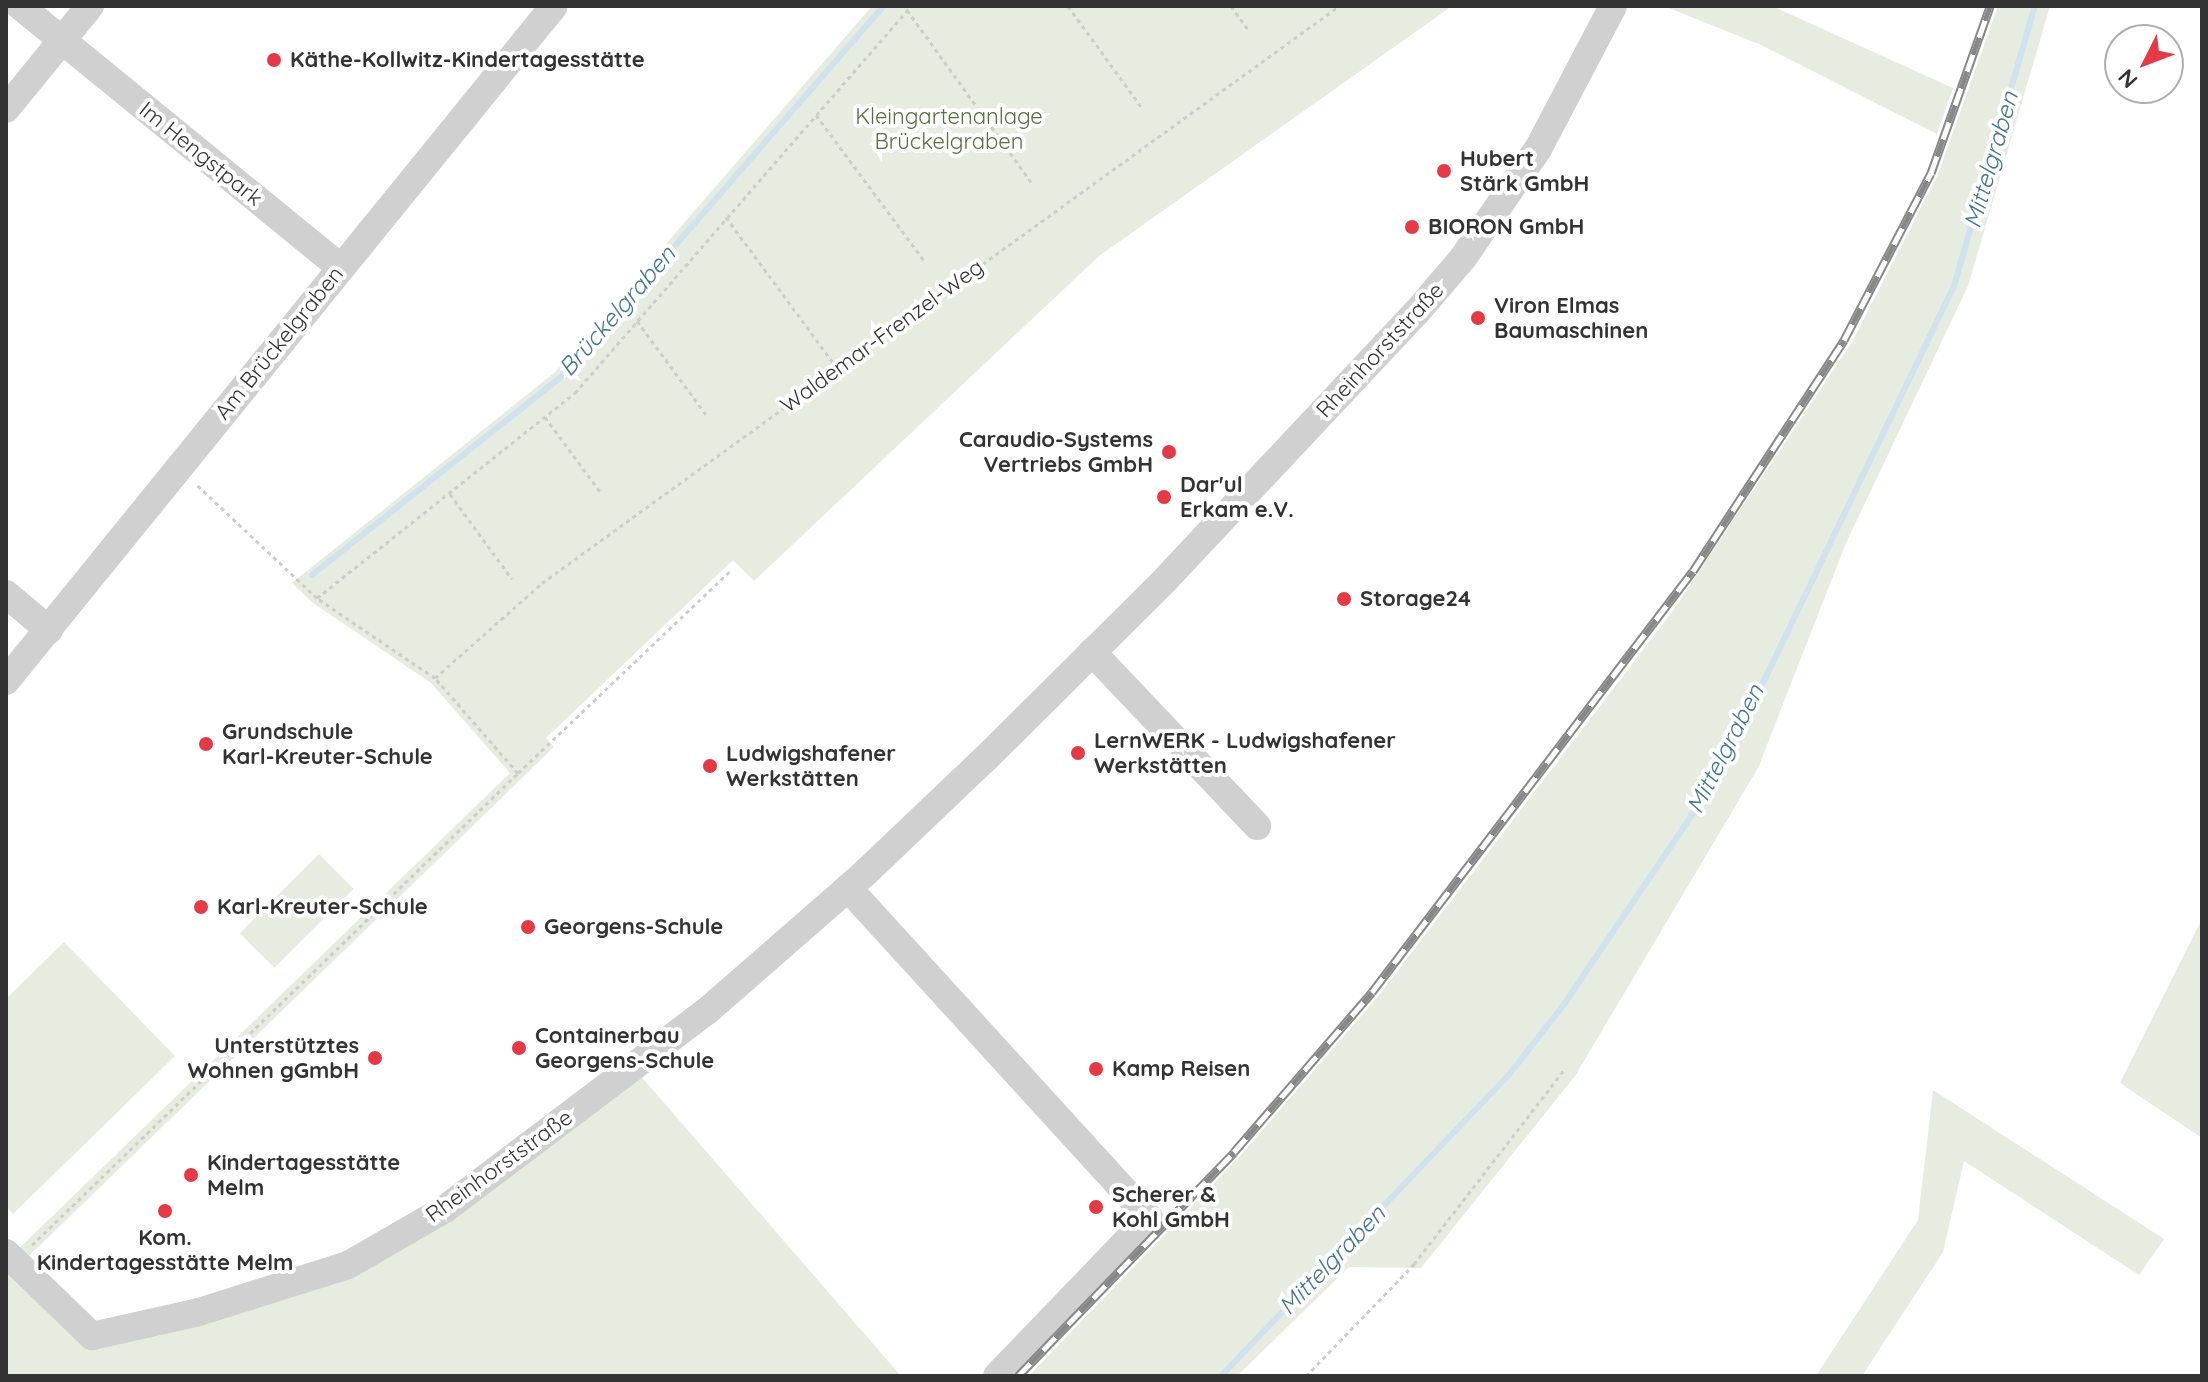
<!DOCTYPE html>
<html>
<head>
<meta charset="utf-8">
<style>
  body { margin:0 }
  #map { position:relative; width:2208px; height:1382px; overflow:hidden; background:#fff; font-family:Quicksand,sans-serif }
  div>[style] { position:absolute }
  .green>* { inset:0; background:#e6ecdf; transform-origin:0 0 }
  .stream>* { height:6px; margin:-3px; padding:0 3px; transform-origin:3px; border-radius:3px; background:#cfe2ee }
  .path>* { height:3px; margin-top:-1.5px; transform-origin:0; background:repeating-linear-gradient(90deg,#cdcdcd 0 4px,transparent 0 8px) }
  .minor>* { height:28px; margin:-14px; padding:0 14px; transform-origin:14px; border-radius:14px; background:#d0d0d0 }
  .rail>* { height:9px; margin-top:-4.5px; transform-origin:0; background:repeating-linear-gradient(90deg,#fff 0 18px,#888 0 36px); box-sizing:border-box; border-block:2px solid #888 }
  .dots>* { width:22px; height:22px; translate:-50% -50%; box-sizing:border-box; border:4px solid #fff; border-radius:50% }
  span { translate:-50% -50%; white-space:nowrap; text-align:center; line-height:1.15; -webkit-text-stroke:8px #fff; paint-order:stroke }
  .poi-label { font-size:22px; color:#333; font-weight:700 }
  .left { translate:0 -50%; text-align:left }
  .right { translate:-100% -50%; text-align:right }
  .park-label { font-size:22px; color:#56703f }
  .street-label { font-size:22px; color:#333 }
  .water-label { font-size:24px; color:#3f7597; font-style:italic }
  .frame { position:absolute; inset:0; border:8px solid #333; pointer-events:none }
  .north { position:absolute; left:2104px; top:24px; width:80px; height:80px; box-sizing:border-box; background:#fff; border:2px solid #adadad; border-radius:50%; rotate:228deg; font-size:22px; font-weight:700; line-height:32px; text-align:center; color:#333 }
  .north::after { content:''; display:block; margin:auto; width:28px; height:36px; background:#e63946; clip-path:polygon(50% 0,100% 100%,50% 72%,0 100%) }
</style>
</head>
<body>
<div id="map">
  <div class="green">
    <i style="clip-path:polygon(872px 6px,1452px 6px,1099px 256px,754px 581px,733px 560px,546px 738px,554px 747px,28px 1257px,95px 1325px,197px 1302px,343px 1256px,440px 1200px,626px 1059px,901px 1376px,6px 1376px,6px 1261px,510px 773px,431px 683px,313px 603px,292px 583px,554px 373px)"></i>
    <i style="clip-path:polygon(1664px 6px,1772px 6px,1953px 88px,1937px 134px,1759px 44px)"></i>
    <i style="clip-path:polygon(1998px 6px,2050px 6px,1968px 286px,1846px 543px,1758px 768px,1575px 1076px,1421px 1268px,1349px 1267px,1237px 1376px,1029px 1376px,1239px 1157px,1380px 994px,1672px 612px,1852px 342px,1938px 174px)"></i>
    <i style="left:319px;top:854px;width:49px;height:112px;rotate:45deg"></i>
    <i style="clip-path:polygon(2202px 919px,2202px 1138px,2120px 1083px)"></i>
    <i style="clip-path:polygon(64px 942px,175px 1056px,13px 1214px,6px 1207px,6px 999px)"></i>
    <i style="clip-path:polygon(1933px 1090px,2164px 1239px,2139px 1275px,1964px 1161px,1943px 1252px,1862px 1376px,1816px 1376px,1918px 1220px)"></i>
  </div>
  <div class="stream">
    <i style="left:312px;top:575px;width:318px;rotate:-38.5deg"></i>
    <i style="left:561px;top:377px;width:491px;rotate:-49deg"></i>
    <i style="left:1221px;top:1376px;width:415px;rotate:-46.3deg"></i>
    <i style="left:1508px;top:1076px;width:93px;rotate:-52deg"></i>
    <i style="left:1565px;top:1003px;width:241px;rotate:-56deg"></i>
    <i style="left:1700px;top:803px;width:71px;rotate:-60.6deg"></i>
    <i style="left:1735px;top:741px;width:505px;rotate:-64.3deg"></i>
    <i style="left:1954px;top:286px;width:291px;rotate:-73.9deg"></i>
  </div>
  <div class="path">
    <i style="left:1068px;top:6px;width:126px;rotate:54deg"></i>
    <i style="left:1231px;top:6px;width:32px;rotate:54deg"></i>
    <i style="left:907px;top:10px;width:216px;rotate:54.2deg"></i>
    <i style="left:816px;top:115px;width:184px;rotate:53.4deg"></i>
    <i style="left:726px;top:217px;width:187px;rotate:53.7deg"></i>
    <i style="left:637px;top:321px;width:118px;rotate:53.6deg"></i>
    <i style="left:545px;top:417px;width:94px;rotate:53.6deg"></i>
    <i style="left:450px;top:494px;width:105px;rotate:53.9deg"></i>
    <i style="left:317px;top:598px;width:330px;rotate:-38.5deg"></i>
    <i style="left:575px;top:393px;width:513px;rotate:-49.03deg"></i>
    <i style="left:435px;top:678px;width:143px;rotate:-41.6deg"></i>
    <i style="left:542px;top:583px;width:984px;rotate:-35.9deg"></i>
    <i style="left:518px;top:773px;width:294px;rotate:-43.6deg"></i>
    <i style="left:32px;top:1245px;width:677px;rotate:-44.16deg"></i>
    <i style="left:518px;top:773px;width:126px;rotate:-131.1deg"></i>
    <i style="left:435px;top:678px;width:143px;rotate:-145.9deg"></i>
    <i style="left:317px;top:598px;width:166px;rotate:-136.7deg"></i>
    <i style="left:1306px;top:1376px;width:156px;rotate:-46deg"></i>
    <i style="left:1414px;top:1264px;width:244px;rotate:-52.3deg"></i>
  </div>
  <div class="minor">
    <i style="left:20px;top:6px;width:413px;rotate:39.2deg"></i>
    <i style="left:6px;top:109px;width:133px;rotate:-50.8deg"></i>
    <i style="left:6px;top:594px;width:56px;rotate:39.9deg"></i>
    <i style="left:1092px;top:652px;width:240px;rotate:46.5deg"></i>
    <i style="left:6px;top:681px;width:869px;rotate:-50.93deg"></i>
    <i style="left:848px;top:888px;width:447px;rotate:47.6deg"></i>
    <i style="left:1149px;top:1218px;width:219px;rotate:133.9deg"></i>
    <i style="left:6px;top:1253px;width:120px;rotate:44deg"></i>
    <i style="left:92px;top:1336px;width:110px;rotate:-12.6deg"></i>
    <i style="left:199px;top:1312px;width:156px;rotate:-17.5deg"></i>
    <i style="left:348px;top:1265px;width:112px;rotate:-30deg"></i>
    <i style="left:445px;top:1209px;width:328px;rotate:-37.1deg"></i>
    <i style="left:707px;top:1011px;width:208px;rotate:-41.1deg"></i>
    <i style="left:864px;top:874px;width:168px;rotate:-43.6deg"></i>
    <i style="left:986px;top:758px;width:252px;rotate:-44.8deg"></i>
    <i style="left:1165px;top:580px;width:366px;rotate:-46.8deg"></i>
    <i style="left:1416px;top:313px;width:72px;rotate:-49.5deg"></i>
    <i style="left:1463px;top:258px;width:132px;rotate:-55.5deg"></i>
    <i style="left:1538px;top:149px;width:161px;rotate:-62.3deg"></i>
  </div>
  <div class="rail">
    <i style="left:1018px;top:1376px;width:311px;rotate:-46deg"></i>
    <i style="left:1234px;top:1152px;width:211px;rotate:-49.2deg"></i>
    <i style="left:1372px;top:992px;width:529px;rotate:-52.68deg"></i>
    <i style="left:1693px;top:571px;width:276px;rotate:-56.8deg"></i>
    <i style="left:1844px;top:340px;width:188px;rotate:-62.5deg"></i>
    <i style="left:1931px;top:173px;width:177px;rotate:-70.5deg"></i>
  </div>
  <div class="dots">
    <i style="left:274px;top:60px;background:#e63946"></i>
    <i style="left:1444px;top:171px;background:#e63946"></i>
    <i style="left:1412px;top:227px;background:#e63946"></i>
    <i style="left:1478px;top:318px;background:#e63946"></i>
    <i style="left:1169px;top:452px;background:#e63946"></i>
    <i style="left:1164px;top:497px;background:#e63946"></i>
    <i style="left:1344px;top:599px;background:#e63946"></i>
    <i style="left:206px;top:744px;background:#e63946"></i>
    <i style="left:1078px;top:753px;background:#e63946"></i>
    <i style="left:710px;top:766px;background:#e63946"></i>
    <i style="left:201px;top:907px;background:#e63946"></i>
    <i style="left:528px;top:927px;background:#e63946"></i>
    <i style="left:519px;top:1048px;background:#e63946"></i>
    <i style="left:375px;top:1058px;background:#e63946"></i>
    <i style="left:1096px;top:1069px;background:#e63946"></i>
    <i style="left:191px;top:1175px;background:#e63946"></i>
    <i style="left:1096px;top:1207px;background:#e63946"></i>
    <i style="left:165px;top:1211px;background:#e63946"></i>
  </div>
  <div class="poi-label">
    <span class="left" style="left:290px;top:60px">Käthe-Kollwitz-Kindertagesstätte</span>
    <span class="left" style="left:1460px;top:171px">Hubert<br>Stärk GmbH</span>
    <span class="left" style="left:1428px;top:227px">BIORON GmbH</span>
    <span class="left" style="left:1494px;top:318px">Viron Elmas<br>Baumaschinen</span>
    <span class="right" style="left:1153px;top:452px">Caraudio-Systems<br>Vertriebs GmbH</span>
    <span class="left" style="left:1180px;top:497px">Dar'ul<br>Erkam e.V.</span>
    <span class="left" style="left:1360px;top:599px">Storage24</span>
    <span class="left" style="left:222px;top:744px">Grundschule<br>Karl-Kreuter-Schule</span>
    <span class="left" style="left:1094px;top:753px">LernWERK - Ludwigshafener<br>Werkstätten</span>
    <span class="left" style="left:726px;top:766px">Ludwigshafener<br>Werkstätten</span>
    <span class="left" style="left:217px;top:907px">Karl-Kreuter-Schule</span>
    <span class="left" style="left:544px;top:927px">Georgens-Schule</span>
    <span class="left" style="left:535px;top:1048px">Containerbau<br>Georgens-Schule</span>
    <span class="right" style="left:359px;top:1058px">Unterstütztes<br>Wohnen gGmbH</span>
    <span class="left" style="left:1112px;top:1069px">Kamp Reisen</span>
    <span class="left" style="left:207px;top:1175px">Kindertagesstätte<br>Melm</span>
    <span class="left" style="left:1112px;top:1207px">Scherer &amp;<br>Kohl GmbH</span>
    <span style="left:165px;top:1250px">Kom.<br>Kindertagesstätte Melm</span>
  </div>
  <div class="park-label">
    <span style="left:949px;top:129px">Kleingartenanlage<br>Brückelgraben</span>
  </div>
  <div class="street-label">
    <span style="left:201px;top:154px;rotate:39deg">Im Hengstpark</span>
    <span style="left:882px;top:336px;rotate:-36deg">Waldemar-Frenzel-Weg</span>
    <span style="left:279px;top:343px;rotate:-51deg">Am Brückelgraben</span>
    <span style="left:1380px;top:350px;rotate:-47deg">Rheinhorststraße</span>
    <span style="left:499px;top:1166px;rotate:-36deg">Rheinhorststraße</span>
  </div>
  <div class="water-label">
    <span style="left:1991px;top:160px;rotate:-74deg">Mittelgraben</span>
    <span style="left:617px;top:311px;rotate:-49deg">Brückelgraben</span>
    <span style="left:1725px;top:749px;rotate:-63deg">Mittelgraben</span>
    <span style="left:1332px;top:1260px;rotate:-46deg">Mittelgraben</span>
  </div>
  <div class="frame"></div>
  <div class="north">N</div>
</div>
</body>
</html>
